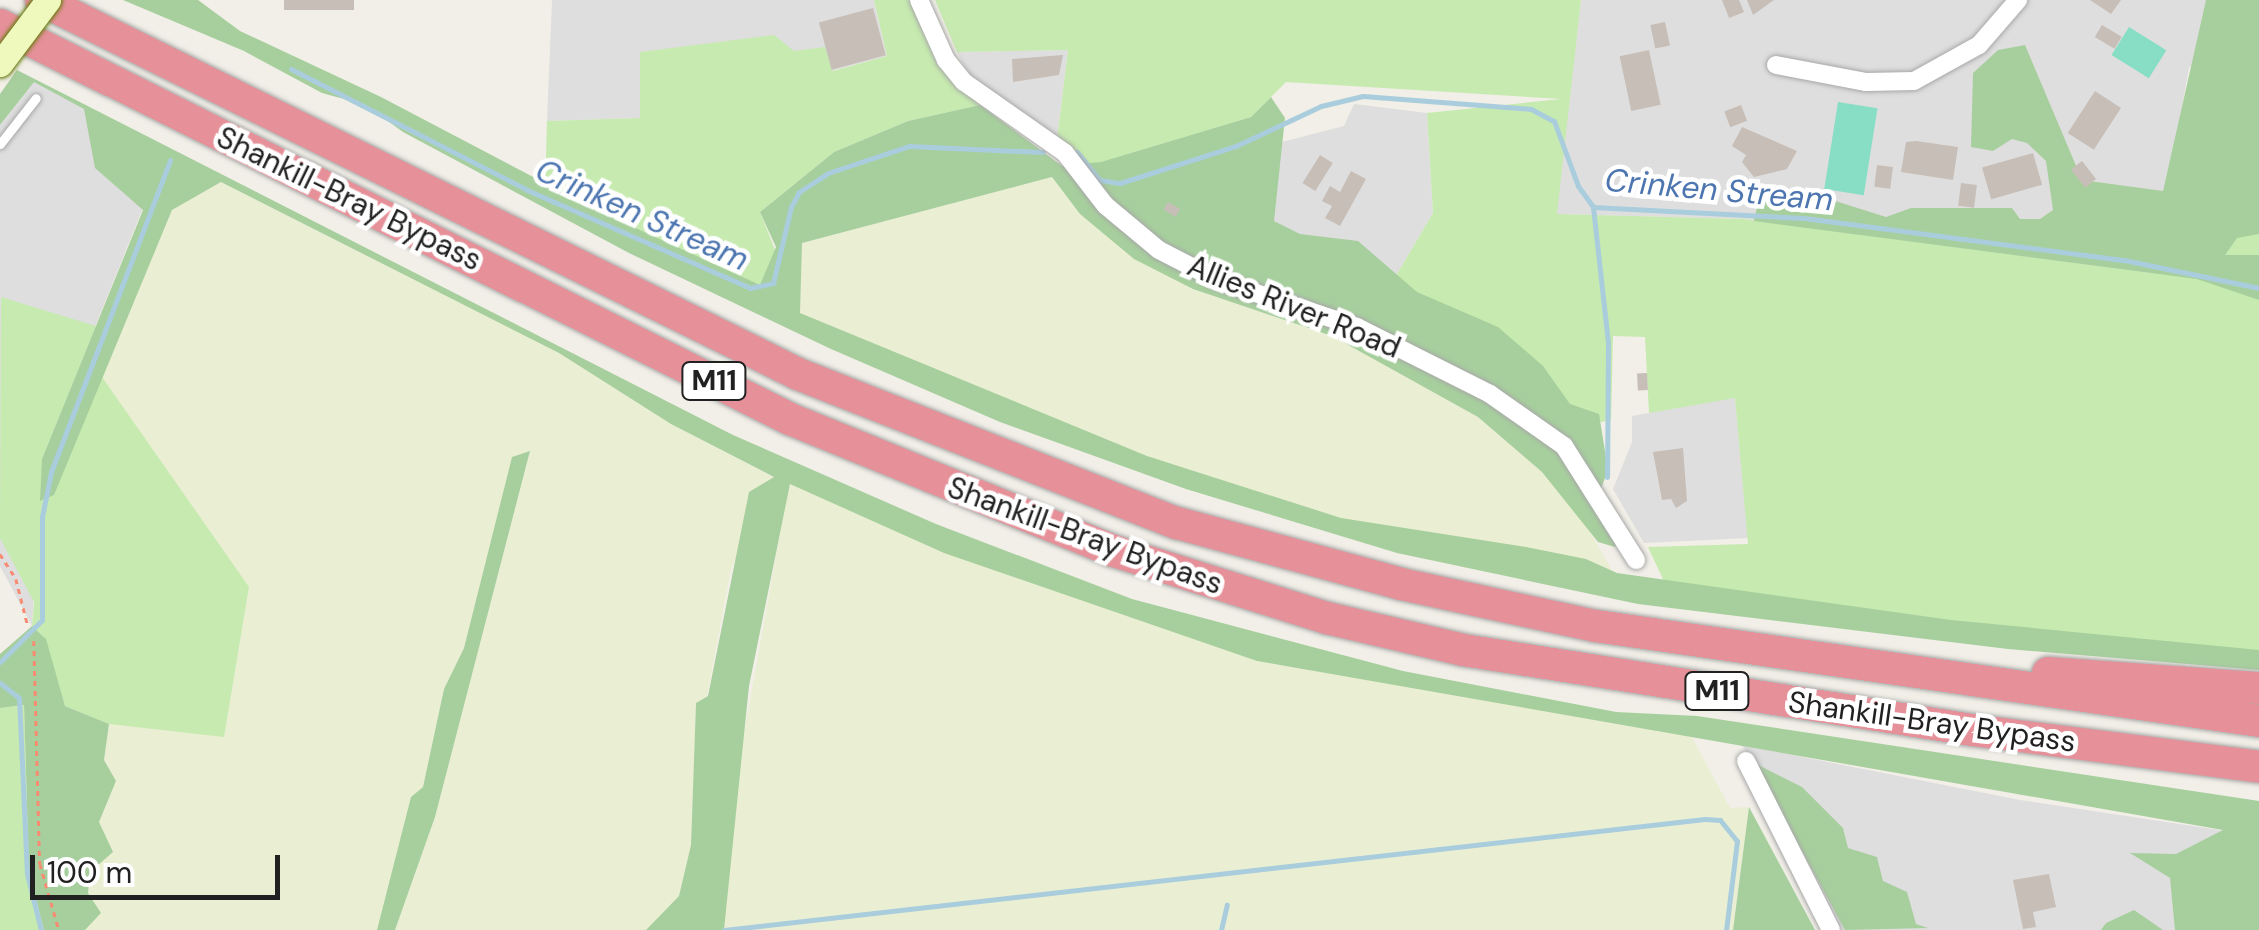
<!DOCTYPE html>
<html>
<head>
<meta charset="utf-8">
<style>
  body { margin:0 }
  #map { position:relative; width:2259px; height:930px; overflow:hidden; background:#f1efe7; font-family:"DM Sans",sans-serif }
  div>[style] { position:absolute }
  .residential>* { inset:0; background:#dfdede }
  .farmland>* { inset:0; background:#eaefd3 }
  .grass>* { inset:0; background:#c6eaaf }
  .forest>* { inset:0; background:#a7cf9d }
  .pitch>* { inset:0; background:#87dec4; transform-origin:0 0 }
  .stream>* { height:5px; margin:-2.5px; padding:0 2.5px; transform-origin:2.5px; border-radius:2.5px; background:#a9cddd }
  .building>* { inset:0; background:#c6beb7; transform-origin:0 0 }
  .path>* { height:2.5px; margin-top:-1.25px; transform-origin:0; background:repeating-linear-gradient(90deg,#f88b71 0 5px,transparent 0 10px) }
  .roads { filter:drop-shadow(0 0 2px #a8a8a8) drop-shadow(0 0 2px #a8a8a8) }
  .lane>* { height:9px; margin:-4.5px; padding:0 4.5px; transform-origin:4.5px; border-radius:4.5px; background:#fff }
  .street>* { height:18px; margin:-9px; padding:0 9px; transform-origin:9px; border-radius:9px; background:#fff }
  .highway>* { height:32px; margin:-16px; padding:0 16px; transform-origin:16px; border-radius:16px; background:#e69199 }
  .bridges { filter:drop-shadow(0 0 2px #627907) drop-shadow(0 0 2px #627907) }
  .secondary-bridge>* { height:25px; margin:-12.5px; padding:0 12.5px; transform-origin:12.5px; border-radius:12.5px; background:#f0f9bd }
  span { translate:-50% -50%; white-space:nowrap; text-align:center; line-height:1.15; -webkit-text-stroke:9px #fff; paint-order:stroke }
  .shield-label span { padding:2px 8px; background:#fff; border:2px solid; border-radius:8px; -webkit-text-stroke-width:0 }
  .shield-label { font-size:28px; color:#212121; font-weight:700 }
  .street-label { font-size:30px; color:#212121 }
  .water-label { font-size:32px; color:#4d76b0; font-style:italic }
  .scale { position:absolute; left:30px; top:855px; width:250px; height:45px; box-sizing:border-box; border:5px solid #212121; border-top:0; padding-left:12px; font-size:30px; line-height:35px; white-space:nowrap; color:#212121; -webkit-text-stroke:8px #fff; paint-order:stroke }
</style>
</head>
<body>
<div id="map">
  <div class="residential">
    <i style="clip-path:polygon(552px 0,874px 0,887px 56px,832px 71px,780px 44px,640px 52px,641px 118px,547px 121px)"></i>
    <i style="clip-path:polygon(1581px 0,2259px 0,2189px 68px,2152px 273px,1744px 219px,1556px 214px)"></i>
    <i style="clip-path:polygon(1068px 50px,1057px 140px,972px 80px,957px 52px)"></i>
    <i style="clip-path:polygon(34px 81px,165px 153px,42px 459px,32px 626px,0 566px,0 125px)"></i>
    <i style="clip-path:polygon(1354px 104px,1427px 113px,1433px 213px,1374px 313px,1273px 277px,1274px 144px,1344px 126px)"></i>
    <i style="clip-path:polygon(1735px 397px,1748px 538px,1644px 543px,1613px 489px,1632px 442px,1632px 416px)"></i>
    <i style="clip-path:polygon(1742px 745px,2020px 800px,2259px 836px,2259px 930px,1839px 930px)"></i>
  </div>
  <div class="farmland">
    <i style="clip-path:polygon(1052px 177px,1080px 214px,1193px 289px,1332px 336px,1478px 417px,1542px 472px,1582px 518px,1611px 569px,1600px 575px,1318px 524px,799px 326px,802px 243px)"></i>
    <i style="clip-path:polygon(221px 182px,559px 353px,671px 424px,775px 478px,731px 569px,707px 696px,696px 704px,691px 845px,679px 896px,646px 930px,395px 930px,435px 817px,530px 452px,512px 458px,464px 648px,444px 689px,423px 787px,411px 798px,377px 930px,85px 930px,100px 913px,88px 893px,90px 872px,112px 852px,99px 822px,116px 781px,104px 760px,109px 724px,224px 736px,249px 588px,102px 377px,172px 210px)"></i>
    <i style="clip-path:polygon(783px 466px,952px 542px,1338px 666px,1688px 730px,1730px 808px,1749px 807px,1733px 930px,724px 930px,733px 795px,789px 484px)"></i>
  </div>
  <div class="grass">
    <i style="clip-path:polygon(874px 0,909px 0,946px 74px,980px 105px,908px 121px,834px 152px,760px 212px,800px 313px,545px 193px,547px 121px,640px 118px,640px 52px,774px 35px,794px 51px,825px 47px,833px 71px,887px 56px)"></i>
    <i style="clip-path:polygon(935px 0,1581px 0,1557px 214px,1744px 219px,2151px 273px,2259px 208px,2259px 659px,1670px 594px,1648px 547px,1748px 544px,1735px 398px,1649px 413px,1645px 337px,1613px 336px,1611px 420px,1563px 430px,1374px 313px,1433px 213px,1427px 113px,1561px 99px,1286px 82px,1251px 117px,1082px 168px,1057px 140px,1068px 50px,957px 52px)"></i>
    <i style="clip-path:polygon(1px 297px,96px 326px,42px 459px,77px 429px,102px 377px,249px 587px,224px 737px,109px 724px,65px 706px,44px 637px,32px 626px,34px 602px,0 538px)"></i>
    <i style="clip-path:polygon(24px 705px,29px 872px,44px 930px,0 930px,0 708px)"></i>
  </div>
  <div class="forest">
    <i style="clip-path:polygon(123px 0,198px 0,240px 31px,381px 97px,594px 209px,760px 285px,776px 247px,760px 212px,834px 152px,908px 121px,980px 105px,1062px 166px,1101px 162px,1251px 117px,1271px 97px,1285px 118px,1274px 221px,1300px 234px,1358px 241px,1417px 292px,1498px 327px,1543px 366px,1570px 404px,1599px 414px,1608px 470px,1596px 502px,1621px 538px,1615px 547px,1598px 542px,1542px 472px,1478px 417px,1332px 336px,1193px 289px,1134px 259px,1080px 214px,1052px 177px,802px 243px,800px 313px,1147px 456px,1341px 518px,1526px 547px,1586px 559px,1617px 573px,1951px 620px,2259px 650px,2259px 670px,2008px 649px,1638px 604px,1397px 553px,1186px 489px,1000px 422px,831px 349px,629px 253px,403px 132px,366px 105px,322px 93px,244px 51px)"></i>
    <i style="clip-path:polygon(2206px 0,2259px 0,2259px 234px,2237px 238px,2225px 255px,2259px 255px,2259px 300px,2197px 279px,1754px 221px,1758px 202px,1767px 196px,1810px 193px,1886px 217px,1911px 208px,2012px 208px,2020px 219px,2040px 219px,2053px 210px,2046px 161px,2027px 143px,2012px 139px,1993px 151px,1971px 147px,1973px 73px,1998px 50px,2025px 45px,2082px 180px,2163px 191px)"></i>
    <i style="clip-path:polygon(17px 70px,733px 435px,936px 524px,1132px 599px,1403px 671px,1616px 712px,1697px 716px,2259px 801px,2259px 930px,2175px 930px,2170px 878px,2130px 853px,2176px 854px,2223px 830px,1257px 661px,944px 553px,790px 484px,749px 686px,724px 930px,646px 930px,679px 896px,691px 845px,696px 703px,708px 696px,749px 492px,774px 477px,671px 424px,559px 353px,221px 182px,172px 210px,54px 495px,40px 501px,42px 459px,143px 210px,95px 168px,84px 109px,34px 82px,0 125px,0 94px)"></i>
    <i style="clip-path:polygon(530px 451px,435px 817px,395px 930px,377px 930px,411px 797px,423px 787px,444px 689px,464px 648px,512px 457px)"></i>
    <i style="clip-path:polygon(32px 626px,46px 639px,65px 706px,109px 724px,104px 760px,116px 781px,99px 822px,113px 852px,90px 872px,88px 893px,101px 913px,85px 930px,44px 930px,29px 872px,24px 705px,0 708px,0 654px)"></i>
    <i style="clip-path:polygon(1754px 763px,1802px 787px,1843px 828px,1848px 848px,1877px 857px,1883px 881px,1907px 892px,1916px 924px,1928px 928px,1845px 930px)"></i>
    <i style="clip-path:polygon(1749px 807px,1815px 930px,1733px 930px)"></i>
    <i style="clip-path:polygon(2134px 910px,2163px 930px,2101px 930px,2106px 923px)"></i>
  </div>
  <div class="pitch">
    <i style="left:2129px;top:27px;width:44px;height:33px;rotate:32deg"></i>
    <i style="left:1838px;top:102px;width:40px;height:88px;rotate:9deg"></i>
  </div>
  <div class="stream">
    <i style="left:291px;top:69px;width:265px;rotate:27.1deg"></i>
    <i style="left:527px;top:190px;width:244px;rotate:23.7deg"></i>
    <i style="left:750px;top:288px;width:24px;rotate:-12deg"></i>
    <i style="left:773px;top:283px;width:78px;rotate:-76.7deg"></i>
    <i style="left:791px;top:207px;width:17px;rotate:-62deg"></i>
    <i style="left:799px;top:192px;width:35px;rotate:-33deg"></i>
    <i style="left:828px;top:173px;width:85px;rotate:-18.4deg"></i>
    <i style="left:909px;top:146px;width:134px;rotate:2.6deg"></i>
    <i style="left:1077px;top:152px;width:36px;rotate:51deg"></i>
    <i style="left:1100px;top:180px;width:20px;rotate:9deg"></i>
    <i style="left:1120px;top:183px;width:122px;rotate:-17.7deg"></i>
    <i style="left:1236px;top:146px;width:94px;rotate:-25.2deg"></i>
    <i style="left:1321px;top:106px;width:43px;rotate:-13.4deg"></i>
    <i style="left:1363px;top:96px;width:169px;rotate:4.4deg"></i>
    <i style="left:1531px;top:109px;width:26px;rotate:28deg"></i>
    <i style="left:1554px;top:121px;width:69px;rotate:69.7deg"></i>
    <i style="left:1578px;top:186px;width:26px;rotate:54deg"></i>
    <i style="left:1593px;top:207px;width:211px;rotate:3deg"></i>
    <i style="left:1804px;top:218px;width:323px;rotate:7.5deg"></i>
    <i style="left:2124px;top:260px;width:138px;rotate:11.7deg"></i>
    <i style="left:1593px;top:207px;width:137px;rotate:83.7deg"></i>
    <i style="left:1608px;top:343px;width:134px;rotate:90.4deg"></i>
    <i style="left:0;top:662px;width:59px;rotate:-45deg"></i>
    <i style="left:42px;top:620px;width:103px;rotate:-90deg"></i>
    <i style="left:42px;top:517px;width:46px;rotate:-78.7deg"></i>
    <i style="left:51px;top:472px;width:334px;rotate:-69.1deg"></i>
    <i style="left:0;top:683px;width:24px;rotate:38deg"></i>
    <i style="left:19px;top:698px;width:176px;rotate:87.4deg"></i>
    <i style="left:27px;top:874px;width:58px;rotate:76deg"></i>
    <i style="left:724px;top:930px;width:987px;rotate:-6.46deg"></i>
    <i style="left:1705px;top:819px;width:15px;rotate:4deg"></i>
    <i style="left:1720px;top:820px;width:27px;rotate:51deg"></i>
    <i style="left:1737px;top:841px;width:90px;rotate:97deg"></i>
    <i style="left:1221px;top:930px;width:26px;rotate:-77deg"></i>
  </div>
  <div class="building">
    <i style="left:284px;top:0;width:70px;height:10px"></i>
    <i style="clip-path:polygon(1722px 0,1739px 0,1744px 12px,1729px 18px)"></i>
    <i style="clip-path:polygon(1747px 0,1774px 0,1753px 15px)"></i>
    <i style="clip-path:polygon(2090px 0,2121px 0,2111px 14px)"></i>
    <i style="left:873px;top:8px;width:49px;height:56px;rotate:75deg"></i>
    <i style="left:1665px;top:22px;width:24px;height:15px;rotate:78deg"></i>
    <i style="left:2102px;top:25px;width:23px;height:14px;rotate:31deg"></i>
    <i style="left:1649px;top:50px;width:56px;height:30px;rotate:78deg"></i>
    <i style="clip-path:polygon(1063px 55px,1059px 75px,1013px 82px,1012px 59px)"></i>
    <i style="left:2095px;top:91px;width:31px;height:50px;rotate:33deg"></i>
    <i style="left:1741px;top:105px;width:17px;height:18px;rotate:69deg"></i>
    <i style="clip-path:polygon(1742px 127px,1797px 151px,1787px 169px,1754px 177px,1742px 162px,1746px 155px,1732px 146px)"></i>
    <i style="clip-path:polygon(1916px 141px,1958px 147px,1953px 180px,1901px 172px,1906px 142px)"></i>
    <i style="left:2033px;top:153px;width:33px;height:53px;rotate:74deg"></i>
    <i style="left:1320px;top:155px;width:15px;height:33px;rotate:32deg"></i>
    <i style="left:2082px;top:161px;width:23px;height:14px;rotate:52deg"></i>
    <i style="left:1877px;top:165px;width:16px;height:22px;rotate:7deg"></i>
    <i style="clip-path:polygon(1351px 171px,1366px 179px,1340px 226px,1325px 218px,1332px 206px,1322px 201px,1330px 186px,1340px 192px)"></i>
    <i style="left:1961px;top:183px;width:16px;height:23px;rotate:7deg"></i>
    <i style="left:1168px;top:202px;width:14px;height:9px;rotate:30deg"></i>
    <i style="left:1647px;top:373px;width:17px;height:10px;rotate:87deg"></i>
    <i style="clip-path:polygon(1683px 448px,1687px 501px,1676px 508px,1671px 499px,1662px 500px,1653px 452px)"></i>
    <i style="clip-path:polygon(2049px 874px,2056px 907px,2033px 912px,2036px 927px,2023px 929px,2013px 880px)"></i>
  </div>
  <div class="path">
    <i style="left:0;top:554px;width:30px;rotate:57deg"></i>
    <i style="left:16px;top:579px;width:49px;rotate:75.7deg"></i>
    <i style="left:34px;top:641px;width:223px;rotate:88.5deg"></i>
    <i style="left:40px;top:864px;width:69px;rotate:73.9deg"></i>
  </div>
  <div class="roads">
    <div class="lane">
      <i style="left:0;top:144px;width:58px;rotate:-52deg"></i>
    </div>
    <div class="street">
      <i style="left:919px;top:0;width:66px;rotate:65.8deg"></i>
      <i style="left:946px;top:60px;width:28px;rotate:51deg"></i>
      <i style="left:964px;top:82px;width:123px;rotate:35.1deg"></i>
      <i style="left:1065px;top:153px;width:66px;rotate:52.4deg"></i>
      <i style="left:1105px;top:205px;width:70px;rotate:39.8deg"></i>
      <i style="left:1159px;top:250px;width:65px;rotate:27.3deg"></i>
      <i style="left:1217px;top:280px;width:148px;rotate:18.6deg"></i>
      <i style="left:1357px;top:327px;width:149px;rotate:26.7deg"></i>
      <i style="left:1490px;top:394px;width:90px;rotate:35.1deg"></i>
      <i style="left:1564px;top:446px;width:135px;rotate:57.7deg"></i>
      <i style="left:1776px;top:65px;width:92px;rotate:10.7deg"></i>
      <i style="left:1866px;top:82px;width:48px;rotate:-1.2deg"></i>
      <i style="left:1914px;top:81px;width:74px;rotate:-29deg"></i>
      <i style="left:1979px;top:45px;width:60px;rotate:-49.1deg"></i>
      <i style="left:1746px;top:761px;width:189px;rotate:63.3deg"></i>
    </div>
    <div class="highway">
      <i style="left:41px;top:0;width:844px;rotate:26.29deg"></i>
      <i style="left:798px;top:374px;width:407px;rotate:21.5deg"></i>
      <i style="left:1177px;top:523px;width:232px;rotate:15.2deg"></i>
      <i style="left:1401px;top:584px;width:199px;rotate:12.2deg"></i>
      <i style="left:1596px;top:626px;width:670px;rotate:8.15deg"></i>
      <i style="left:0;top:25px;width:883px;rotate:26.51deg"></i>
      <i style="left:790px;top:419px;width:347px;rotate:22.2deg"></i>
      <i style="left:1111px;top:550px;width:226px;rotate:17.5deg"></i>
      <i style="left:1327px;top:618px;width:140px;rotate:13.2deg"></i>
      <i style="left:1463px;top:650px;width:515px;rotate:8.93deg"></i>
      <i style="left:1972px;top:730px;width:289px;rotate:7.3deg"></i>
      <i style="left:2048px;top:673px;width:212px;rotate:4.1deg"></i>
    </div>
  </div>
  <div class="bridges">
    <div class="secondary-bridge">
      <i style="left:0;top:64px;width:80px;rotate:-53.1deg"></i>
    </div>
  </div>
  <div class="shield-label">
    <span style="left:714px;top:381px">M11</span>
    <span style="left:1717px;top:691px">M11</span>
  </div>
  <div class="street-label">
    <span style="left:349px;top:199px;rotate:26deg">Shankill-Bray Bypass</span>
    <span style="left:1294px;top:307px;rotate:22deg">Allies River Road</span>
    <span style="left:1085px;top:536px;rotate:20deg">Shankill-Bray Bypass</span>
    <span style="left:1932px;top:722px;rotate:8deg">Shankill-Bray Bypass</span>
  </div>
  <div class="water-label">
    <span style="left:1719px;top:190px;rotate:5deg">Crinken Stream</span>
    <span style="left:642px;top:215px;rotate:24deg">Crinken Stream</span>
  </div>
  <div class="scale">100 m</div>
</div>
</body>
</html>
